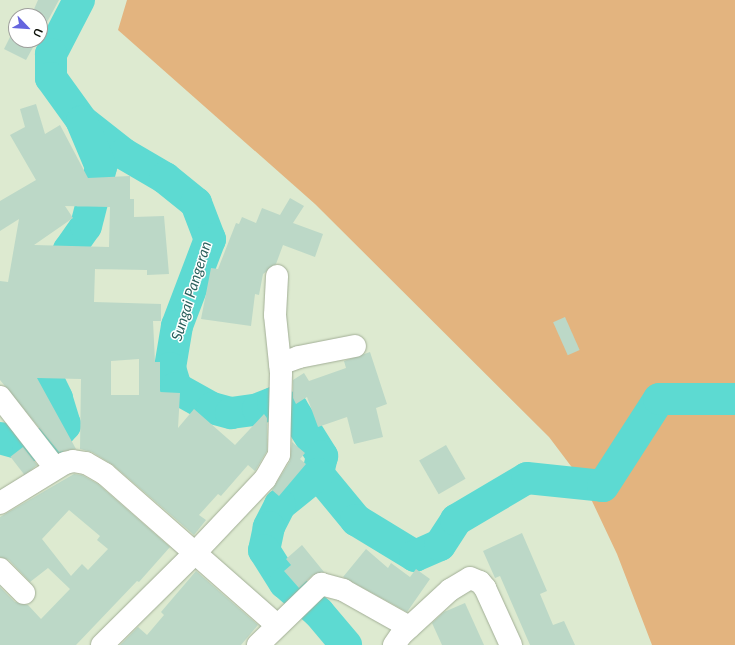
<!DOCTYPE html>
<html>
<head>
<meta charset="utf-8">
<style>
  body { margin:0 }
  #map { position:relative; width:735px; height:645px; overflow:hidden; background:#ddead0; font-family:Lato,sans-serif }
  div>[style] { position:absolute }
  .green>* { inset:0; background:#e3b47f }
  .river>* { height:32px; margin:-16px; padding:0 16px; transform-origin:16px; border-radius:16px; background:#5ddad2 }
  .building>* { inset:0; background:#bcd8c7; transform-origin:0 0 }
  .roads { filter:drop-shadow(0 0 1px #a2ae96) drop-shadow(0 0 1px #a2ae96) }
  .minor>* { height:22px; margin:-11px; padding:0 11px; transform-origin:11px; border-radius:11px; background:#fff }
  span { translate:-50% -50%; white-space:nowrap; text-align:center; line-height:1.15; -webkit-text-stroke:3px #fff; paint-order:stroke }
  .water-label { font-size:15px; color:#2b605c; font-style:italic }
  .north { position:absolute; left:8px; top:8px; width:40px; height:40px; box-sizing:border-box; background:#fff; border:1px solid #9e9f9c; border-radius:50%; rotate:115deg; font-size:11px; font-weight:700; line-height:16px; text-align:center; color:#0c1008 }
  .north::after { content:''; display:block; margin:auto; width:14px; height:18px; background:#6565de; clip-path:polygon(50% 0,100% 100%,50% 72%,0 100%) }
</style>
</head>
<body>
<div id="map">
  <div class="green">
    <i style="clip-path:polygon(127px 0,735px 0,735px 645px,652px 645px,617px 554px,583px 482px,549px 437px,315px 204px,118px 30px)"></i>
  </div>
  <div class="river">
    <i style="left:79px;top:0;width:61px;rotate:117.4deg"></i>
    <i style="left:51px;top:54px;width:24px;rotate:90deg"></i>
    <i style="left:51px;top:78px;width:53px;rotate:54.2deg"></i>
    <i style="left:82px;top:121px;width:53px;rotate:38.2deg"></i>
    <i style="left:124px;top:154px;width:48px;rotate:30.3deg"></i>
    <i style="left:165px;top:178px;width:40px;rotate:39deg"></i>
    <i style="left:196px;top:203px;width:39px;rotate:69deg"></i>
    <i style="left:210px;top:239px;width:93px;rotate:110.8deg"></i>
    <i style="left:177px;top:326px;width:43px;rotate:99.5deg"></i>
    <i style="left:170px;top:368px;width:21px;rotate:73deg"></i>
    <i style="left:176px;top:388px;width:41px;rotate:29.1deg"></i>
    <i style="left:212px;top:408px;width:20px;rotate:15deg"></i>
    <i style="left:231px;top:413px;width:27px;rotate:-8deg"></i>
    <i style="left:258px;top:409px;width:16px;rotate:-22deg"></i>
    <i style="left:273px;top:403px;width:20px;rotate:15deg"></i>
    <i style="left:292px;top:408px;width:57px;rotate:58deg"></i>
    <i style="left:322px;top:456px;width:18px;rotate:103deg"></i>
    <i style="left:56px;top:287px;width:39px;rotate:-71deg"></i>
    <i style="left:69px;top:250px;width:29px;rotate:-55deg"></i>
    <i style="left:86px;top:226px;width:61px;rotate:-75.7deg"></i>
    <i style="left:101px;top:167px;width:49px;rotate:-112.9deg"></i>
    <i style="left:0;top:438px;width:29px;rotate:16deg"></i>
    <i style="left:28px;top:446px;width:22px;rotate:-10deg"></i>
    <i style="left:50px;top:442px;width:23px;rotate:-49deg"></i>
    <i style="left:65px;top:425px;width:28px;rotate:-107deg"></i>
    <i style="left:57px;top:398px;width:39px;rotate:-116deg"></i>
    <i style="left:40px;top:363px;width:27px;rotate:-94deg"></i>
    <i style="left:318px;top:474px;width:60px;rotate:50.4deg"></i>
    <i style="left:356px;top:520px;width:69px;rotate:31.4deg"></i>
    <i style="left:415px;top:556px;width:27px;rotate:-24deg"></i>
    <i style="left:440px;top:545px;width:30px;rotate:-57deg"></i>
    <i style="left:456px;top:520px;width:82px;rotate:-30.6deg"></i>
    <i style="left:527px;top:478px;width:76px;rotate:6deg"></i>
    <i style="left:603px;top:486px;width:103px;rotate:-57.2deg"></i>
    <i style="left:659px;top:399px;width:76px"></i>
    <i style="left:318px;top:474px;width:49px;rotate:140.8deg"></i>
    <i style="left:280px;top:505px;width:25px;rotate:117deg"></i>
    <i style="left:269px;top:527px;width:24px;rotate:102deg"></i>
    <i style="left:264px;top:550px;width:39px;rotate:58deg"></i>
    <i style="left:285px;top:583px;width:45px;rotate:41.4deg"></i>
    <i style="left:319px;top:613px;width:42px;rotate:49.8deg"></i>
  </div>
  <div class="building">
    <i style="clip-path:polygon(38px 0,59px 0,40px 35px,40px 16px,26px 16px,27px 14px,31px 16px)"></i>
    <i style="clip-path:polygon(13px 31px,16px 33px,16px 40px,37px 40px,26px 60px,4px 49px)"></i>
    <i style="clip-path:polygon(evenodd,36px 104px,45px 134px,60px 125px,88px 178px,130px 176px,130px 199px,134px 199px,134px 217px,164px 216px,169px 274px,147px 275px,147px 270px,95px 269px,94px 302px,161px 304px,161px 321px,153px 321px,155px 362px,160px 362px,160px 392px,180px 393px,178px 428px,194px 409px,235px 445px,264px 414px,267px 418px,267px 451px,255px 471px,248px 465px,221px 496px,218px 494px,199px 515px,206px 520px,194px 535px,113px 465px,92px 452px,80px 449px,81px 379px,37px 378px,76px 449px,59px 452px,0 380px,0 281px,8px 282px,19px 219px,0 231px,0 201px,36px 180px,10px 135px,25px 127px,20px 109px,36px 104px,65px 206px,110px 207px,109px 247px,34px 245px,73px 218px,65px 206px,36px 104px,139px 359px,139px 395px,111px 395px,111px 361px,139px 359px)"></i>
    <i style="clip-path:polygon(290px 198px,304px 206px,293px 223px,323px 234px,315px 257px,283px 245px,276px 264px,263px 274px,259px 295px,255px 294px,251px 326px,201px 319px,211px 268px,218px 269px,236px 223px,239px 224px,242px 217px,256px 223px,262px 208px,280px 215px)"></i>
    <i style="left:565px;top:317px;width:36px;height:13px;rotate:66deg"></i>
    <i style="clip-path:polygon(370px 352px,387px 404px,376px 408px,383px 437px,354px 444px,347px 417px,318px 427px,307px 397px,296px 404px,293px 398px,293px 380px,304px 373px,309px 381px,346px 368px,344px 361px)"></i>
    <i style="clip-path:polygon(292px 442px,305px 453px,300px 459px,306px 464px,279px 496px,272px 490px,290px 461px)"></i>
    <i style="left:446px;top:445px;width:39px;height:31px;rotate:60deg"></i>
    <i style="left:23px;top:447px;width:23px;height:16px;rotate:52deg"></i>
    <i style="clip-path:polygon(evenodd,74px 474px,82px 475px,98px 484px,170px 547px,139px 582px,137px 581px,76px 645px,0 645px,0 587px,15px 602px,28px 605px,41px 619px,70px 589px,48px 568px,30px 582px,9px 560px,0 557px,0 517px,74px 474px,69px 510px,100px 536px,97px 540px,108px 549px,88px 570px,82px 564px,71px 576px,42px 539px,69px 510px)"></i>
    <i style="clip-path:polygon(522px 533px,547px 591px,540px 594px,553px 625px,564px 621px,575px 645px,530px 645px,500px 576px,495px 578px,483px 551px)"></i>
    <i style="clip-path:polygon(302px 545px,324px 572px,313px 575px,299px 588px,284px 571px,291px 565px,286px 559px)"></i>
    <i style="clip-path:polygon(366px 549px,388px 568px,391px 563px,410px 577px,416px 569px,430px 579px,407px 612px,343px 577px)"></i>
    <i style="clip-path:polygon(196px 571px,258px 625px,241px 645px,120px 645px,138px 627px,147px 635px,164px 615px,161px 612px)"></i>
    <i style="clip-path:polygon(465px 603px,484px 645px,442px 645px,432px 623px,444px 612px)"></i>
  </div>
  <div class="roads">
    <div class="minor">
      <i style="left:280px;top:364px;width:20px;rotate:-20deg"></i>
      <i style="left:299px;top:357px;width:57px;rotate:-11.1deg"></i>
      <i style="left:0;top:397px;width:90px;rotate:52.2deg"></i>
      <i style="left:0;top:503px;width:76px;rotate:-31.6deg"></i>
      <i style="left:65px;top:463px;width:8px;rotate:-14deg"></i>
      <i style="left:73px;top:461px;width:13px;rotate:9deg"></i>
      <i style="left:86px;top:463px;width:22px;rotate:30deg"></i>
      <i style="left:105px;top:474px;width:120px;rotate:41.3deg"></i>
      <i style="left:195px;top:553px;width:102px;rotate:-46.6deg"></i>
      <i style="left:265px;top:479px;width:28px;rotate:-60deg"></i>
      <i style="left:279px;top:455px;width:82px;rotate:-88.6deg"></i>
      <i style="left:281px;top:373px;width:58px;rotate:-95.9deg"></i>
      <i style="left:275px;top:315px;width:39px;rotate:-87deg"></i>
      <i style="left:0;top:569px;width:34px;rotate:45deg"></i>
      <i style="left:102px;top:645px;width:131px;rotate:-44.7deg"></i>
      <i style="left:195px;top:553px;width:109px;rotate:41.3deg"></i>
      <i style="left:258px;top:645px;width:88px;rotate:-44.1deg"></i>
      <i style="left:321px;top:584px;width:23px;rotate:15deg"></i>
      <i style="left:343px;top:590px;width:76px;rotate:29.3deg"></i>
      <i style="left:394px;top:645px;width:12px;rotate:-55deg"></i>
      <i style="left:401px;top:635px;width:67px;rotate:-42.6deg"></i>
      <i style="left:450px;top:590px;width:23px;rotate:-31deg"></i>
      <i style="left:470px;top:578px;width:11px;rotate:22deg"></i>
      <i style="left:480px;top:582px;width:8px;rotate:50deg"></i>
      <i style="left:485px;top:588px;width:63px;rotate:65.5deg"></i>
    </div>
  </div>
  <div class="water-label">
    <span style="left:191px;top:291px;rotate:-73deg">Sungai Pangeran</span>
  </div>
  <div class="north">U</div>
</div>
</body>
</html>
